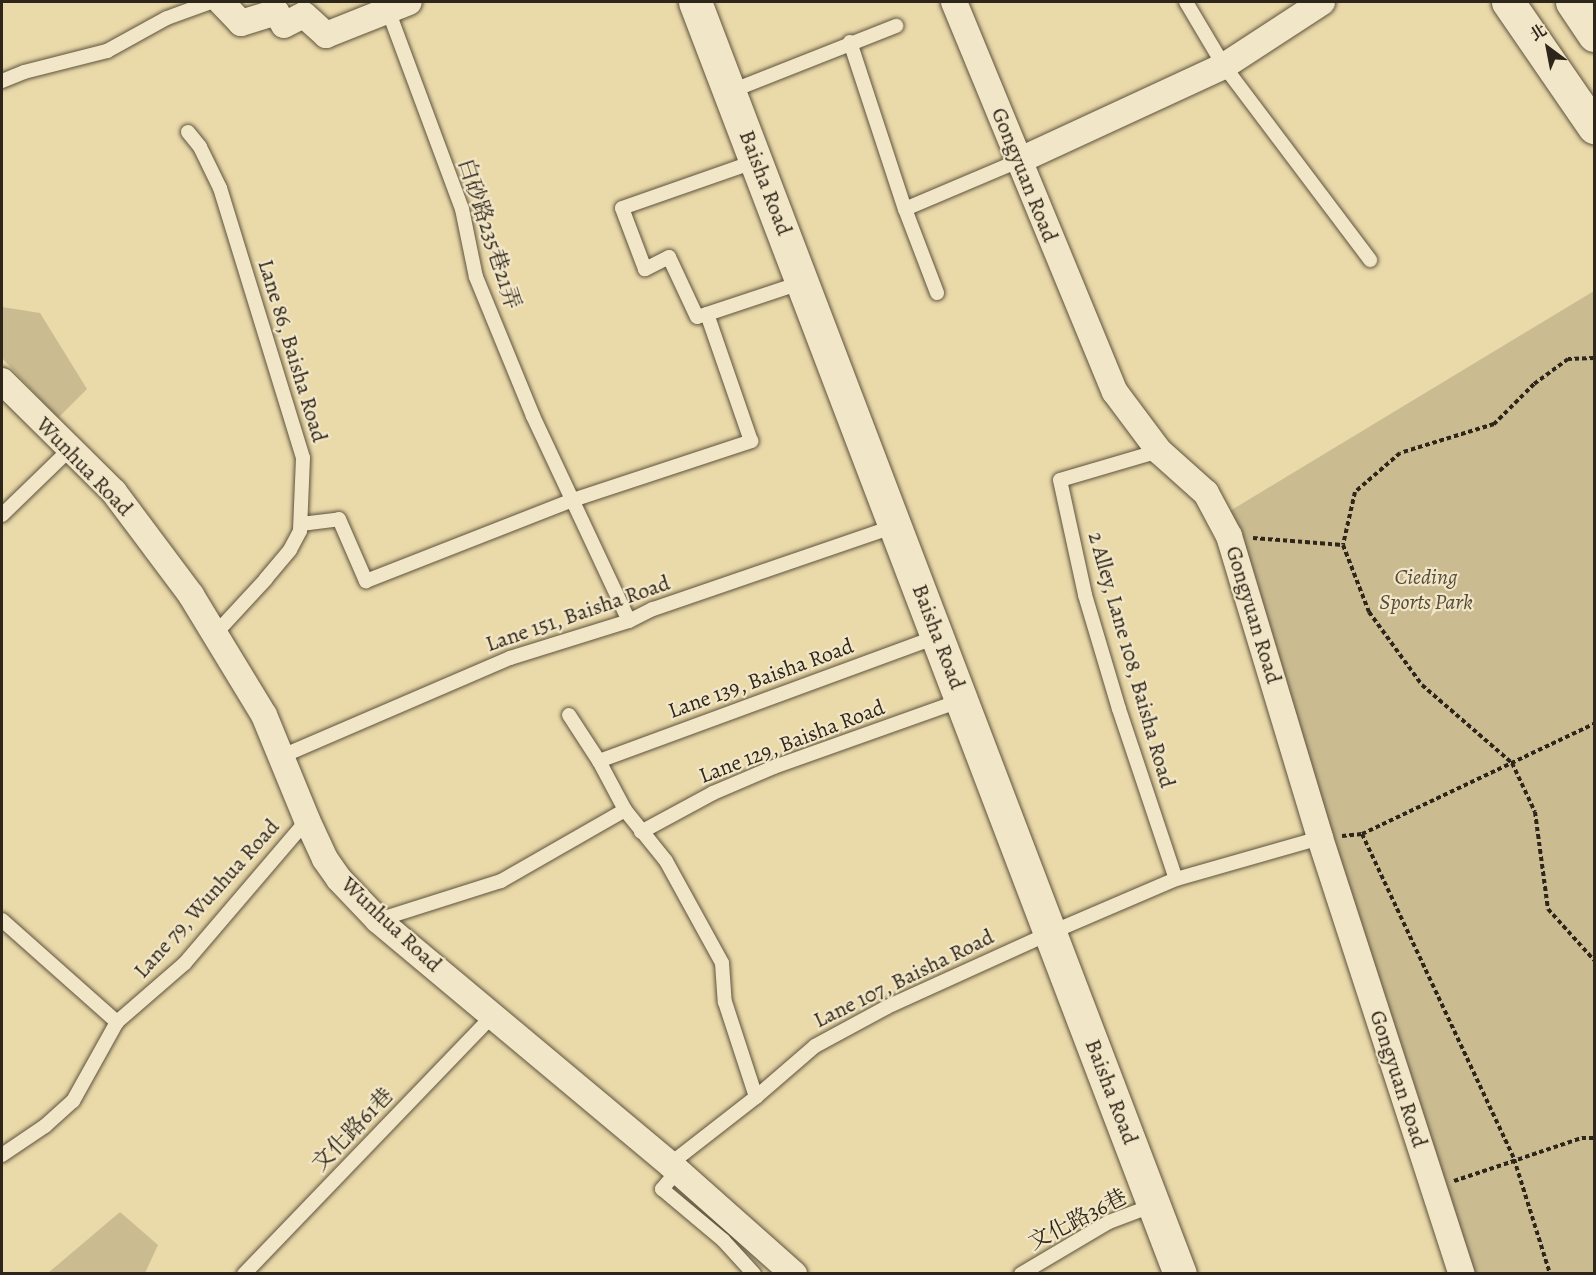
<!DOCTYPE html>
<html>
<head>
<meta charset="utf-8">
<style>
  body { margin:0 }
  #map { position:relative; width:1596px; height:1275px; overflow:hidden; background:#ead9a9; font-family:Alegreya,"Noto Serif TC",serif }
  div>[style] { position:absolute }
  .green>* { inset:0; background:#cabb91 }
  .path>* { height:4px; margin-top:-2px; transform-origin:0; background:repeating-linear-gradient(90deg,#2f261b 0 4.5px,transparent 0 7.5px) }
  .roads { filter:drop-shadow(0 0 2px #5e533e) drop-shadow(0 0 2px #5e533e) }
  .lane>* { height:14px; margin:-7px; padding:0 7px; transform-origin:7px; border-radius:7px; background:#f1e6c7 }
  .street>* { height:26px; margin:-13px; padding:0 13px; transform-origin:13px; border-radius:13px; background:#f1e6c7 }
  .secondary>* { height:33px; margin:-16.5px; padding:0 16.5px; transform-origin:16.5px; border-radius:16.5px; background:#f1e6c7 }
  span { translate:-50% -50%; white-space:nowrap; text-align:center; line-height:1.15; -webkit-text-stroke:4.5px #f1e6c7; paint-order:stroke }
  .street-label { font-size:22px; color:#2f261b }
  .park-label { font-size:22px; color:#564b38; font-style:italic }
  .frame { position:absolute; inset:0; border:3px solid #2f261b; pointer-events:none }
  .north { position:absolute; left:1518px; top:18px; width:60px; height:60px; -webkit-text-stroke:4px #f1e6c7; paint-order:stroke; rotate:328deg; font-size:16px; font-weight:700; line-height:24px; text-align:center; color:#2f261b }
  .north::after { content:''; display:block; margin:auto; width:21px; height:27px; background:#2f261b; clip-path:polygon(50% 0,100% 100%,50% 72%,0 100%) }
</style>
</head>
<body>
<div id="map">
  <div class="green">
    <i style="clip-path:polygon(1594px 291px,1594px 1273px,1470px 1273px,1225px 514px)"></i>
    <i style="clip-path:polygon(2px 307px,40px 313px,87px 389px,58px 418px,2px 358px)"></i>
    <i style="clip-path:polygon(120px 1212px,158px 1245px,145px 1273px,48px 1273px)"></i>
  </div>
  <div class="path">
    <i style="left:1594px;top:358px;width:26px;rotate:178deg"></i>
    <i style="left:1568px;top:359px;width:42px;rotate:143.7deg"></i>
    <i style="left:1534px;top:384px;width:57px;rotate:135deg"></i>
    <i style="left:1494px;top:424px;width:98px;rotate:162.9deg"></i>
    <i style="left:1400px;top:453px;width:60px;rotate:139.1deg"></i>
    <i style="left:1355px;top:492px;width:54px;rotate:102.8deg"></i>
    <i style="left:1343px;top:545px;width:72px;rotate:68.8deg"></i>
    <i style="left:1369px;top:612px;width:90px;rotate:54deg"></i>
    <i style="left:1422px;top:685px;width:119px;rotate:40.9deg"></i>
    <i style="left:1512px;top:763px;width:54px;rotate:64.9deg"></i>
    <i style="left:1535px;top:812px;width:98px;rotate:82.4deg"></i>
    <i style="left:1548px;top:909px;width:69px;rotate:48deg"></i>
    <i style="left:1253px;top:538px;width:90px;rotate:4.4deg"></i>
    <i style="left:1362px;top:834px;width:359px;rotate:64.9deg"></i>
    <i style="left:1514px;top:1159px;width:121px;rotate:72.6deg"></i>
    <i style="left:1342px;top:836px;width:20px;rotate:-6deg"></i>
    <i style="left:1362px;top:834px;width:257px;rotate:-25.4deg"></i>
    <i style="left:1454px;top:1181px;width:135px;rotate:-18.6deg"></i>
    <i style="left:1582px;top:1138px;width:12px"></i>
  </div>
  <div class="roads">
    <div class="lane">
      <i style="left:1186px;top:2px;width:74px;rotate:59.3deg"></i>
      <i style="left:1224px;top:66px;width:243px;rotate:53deg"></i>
      <i style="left:388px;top:10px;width:212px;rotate:69.6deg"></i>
      <i style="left:462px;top:209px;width:69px;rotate:78.4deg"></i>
      <i style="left:476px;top:277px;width:150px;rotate:67.7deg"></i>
      <i style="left:533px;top:416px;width:226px;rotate:64.9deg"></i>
      <i style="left:850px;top:42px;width:176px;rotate:71.8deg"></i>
      <i style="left:905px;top:209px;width:90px;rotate:69.1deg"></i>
      <i style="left:2px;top:81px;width:24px;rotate:-22deg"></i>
      <i style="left:24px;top:72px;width:86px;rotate:-14.2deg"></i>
      <i style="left:107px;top:51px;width:68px;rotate:-28.8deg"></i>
      <i style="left:167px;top:18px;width:47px;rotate:-20deg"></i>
      <i style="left:729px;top:92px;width:180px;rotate:-21.6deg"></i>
      <i style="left:188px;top:132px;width:19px;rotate:51deg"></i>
      <i style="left:200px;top:147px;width:46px;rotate:64deg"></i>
      <i style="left:220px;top:188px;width:282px;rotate:72.9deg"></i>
      <i style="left:303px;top:458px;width:73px;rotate:92.4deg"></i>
      <i style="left:300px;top:531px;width:21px;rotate:118deg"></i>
      <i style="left:290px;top:550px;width:38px;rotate:130deg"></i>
      <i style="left:266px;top:579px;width:75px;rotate:132.8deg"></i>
      <i style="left:905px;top:209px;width:123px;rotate:-23deg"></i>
      <i style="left:707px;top:314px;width:10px;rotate:163deg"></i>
      <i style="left:697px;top:317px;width:66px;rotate:-115deg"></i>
      <i style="left:669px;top:257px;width:27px;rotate:153deg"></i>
      <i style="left:645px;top:269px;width:65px;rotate:-110.7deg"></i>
      <i style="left:622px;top:208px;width:142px;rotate:-19.3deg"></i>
      <i style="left:1159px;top:451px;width:103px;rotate:163.7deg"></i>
      <i style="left:1060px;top:480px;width:118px;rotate:77.7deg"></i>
      <i style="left:1085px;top:595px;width:119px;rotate:73.4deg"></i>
      <i style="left:1119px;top:709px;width:179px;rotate:71.5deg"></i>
      <i style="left:2px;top:515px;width:93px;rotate:-44.1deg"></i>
      <i style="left:301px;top:524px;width:38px;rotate:-7deg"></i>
      <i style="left:339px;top:519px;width:68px;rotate:66.5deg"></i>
      <i style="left:366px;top:581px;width:222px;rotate:-21.4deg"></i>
      <i style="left:573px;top:500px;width:188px;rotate:-18.3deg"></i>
      <i style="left:751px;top:441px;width:134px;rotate:-109.1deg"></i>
      <i style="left:707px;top:314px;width:101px;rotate:-18.4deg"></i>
      <i style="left:569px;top:715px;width:55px;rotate:56.9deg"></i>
      <i style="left:599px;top:761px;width:55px;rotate:62deg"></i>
      <i style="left:625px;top:810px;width:65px;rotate:51.2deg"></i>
      <i style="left:666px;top:861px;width:116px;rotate:61.2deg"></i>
      <i style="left:722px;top:963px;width:39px;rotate:86deg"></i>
      <i style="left:725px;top:1002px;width:100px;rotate:71.9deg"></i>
      <i style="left:280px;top:757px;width:250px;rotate:-23.3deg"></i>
      <i style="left:510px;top:658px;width:125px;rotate:-17.3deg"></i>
      <i style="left:629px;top:621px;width:27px;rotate:-27deg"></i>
      <i style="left:653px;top:609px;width:257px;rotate:-18.9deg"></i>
      <i style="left:599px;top:761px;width:361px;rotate:-20.2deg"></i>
      <i style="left:641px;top:832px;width:82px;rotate:-28.4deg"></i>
      <i style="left:713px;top:793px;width:66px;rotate:-23.1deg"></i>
      <i style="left:774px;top:767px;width:200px;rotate:-19.6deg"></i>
      <i style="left:2px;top:920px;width:154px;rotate:41.6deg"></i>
      <i style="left:117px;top:1022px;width:90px;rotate:-40.9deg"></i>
      <i style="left:185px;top:963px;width:188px;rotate:-49.5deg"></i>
      <i style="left:378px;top:920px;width:129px;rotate:-17.6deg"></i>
      <i style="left:501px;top:881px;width:143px;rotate:-29.8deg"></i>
      <i style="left:2px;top:1155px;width:52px;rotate:-34deg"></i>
      <i style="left:45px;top:1126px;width:38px;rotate:-42deg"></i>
      <i style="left:73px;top:1101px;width:90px;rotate:-60.9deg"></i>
      <i style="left:670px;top:1164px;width:109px;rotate:-37.9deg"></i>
      <i style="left:756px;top:1097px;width:78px;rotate:-40.8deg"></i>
      <i style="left:815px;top:1046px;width:82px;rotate:-28.4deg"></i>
      <i style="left:887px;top:1007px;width:179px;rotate:-24.4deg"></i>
      <i style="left:1050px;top:933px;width:137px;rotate:-23.2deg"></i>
      <i style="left:1176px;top:879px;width:150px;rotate:-15.9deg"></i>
      <i style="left:678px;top:1170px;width:25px;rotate:130deg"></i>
      <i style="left:662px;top:1189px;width:80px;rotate:39.9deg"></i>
      <i style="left:723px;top:1240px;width:46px;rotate:47.6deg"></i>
      <i style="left:244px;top:1274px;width:358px;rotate:-46.1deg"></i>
      <i style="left:1021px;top:1274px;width:102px;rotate:-30.6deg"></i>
      <i style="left:1109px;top:1222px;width:48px;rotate:-20.7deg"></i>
    </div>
    <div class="street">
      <i style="left:221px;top:2px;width:29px;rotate:46deg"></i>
      <i style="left:241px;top:23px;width:37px;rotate:-17deg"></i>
      <i style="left:276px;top:12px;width:15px;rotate:58deg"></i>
      <i style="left:284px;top:25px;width:22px;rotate:-27deg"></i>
      <i style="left:304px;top:15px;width:30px;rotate:42deg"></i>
      <i style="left:326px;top:35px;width:89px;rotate:-21.7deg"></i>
      <i style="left:954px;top:2px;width:422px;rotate:67.6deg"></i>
      <i style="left:1115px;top:392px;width:74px;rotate:53.3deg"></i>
      <i style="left:1159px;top:451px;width:63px;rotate:41.8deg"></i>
      <i style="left:1206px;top:493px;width:49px;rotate:61.9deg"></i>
      <i style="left:1229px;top:536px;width:315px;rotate:73.2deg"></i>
      <i style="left:1320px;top:838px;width:459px;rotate:72deg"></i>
      <i style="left:1018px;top:161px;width:227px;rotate:-24.8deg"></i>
      <i style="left:1224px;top:66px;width:117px;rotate:-33.1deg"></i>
      <i style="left:2px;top:381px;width:158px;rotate:44.7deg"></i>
      <i style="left:114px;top:492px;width:129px;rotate:53.2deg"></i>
      <i style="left:191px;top:595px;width:140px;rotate:58.7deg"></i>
      <i style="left:264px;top:715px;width:113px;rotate:67.7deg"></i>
      <i style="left:307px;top:820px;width:43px;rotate:65.2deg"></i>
      <i style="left:325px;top:859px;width:24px;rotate:55deg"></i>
      <i style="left:339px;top:879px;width:57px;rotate:46.4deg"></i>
      <i style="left:378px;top:920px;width:381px;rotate:39.9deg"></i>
      <i style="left:670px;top:1164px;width:166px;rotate:41.6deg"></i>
    </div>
    <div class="secondary">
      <i style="left:695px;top:2px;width:1361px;rotate:69.13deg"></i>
      <i style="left:1508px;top:2px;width:152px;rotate:55.5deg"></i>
      <i style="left:1572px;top:2px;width:40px;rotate:56deg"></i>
    </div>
  </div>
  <div class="street-label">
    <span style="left:1024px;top:175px;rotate:68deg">Gongyuan Road</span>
    <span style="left:765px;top:183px;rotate:69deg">Baisha Road</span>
    <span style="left:489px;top:234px;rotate:72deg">白砂路235巷21弄</span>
    <span style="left:292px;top:351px;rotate:73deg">Lane 86, Baisha Road</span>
    <span style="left:84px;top:467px;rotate:46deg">Wunhua Road</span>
    <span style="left:578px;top:614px;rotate:-19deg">Lane 151, Baisha Road</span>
    <span style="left:1253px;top:615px;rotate:73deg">Gongyuan Road</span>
    <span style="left:938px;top:637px;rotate:69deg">Baisha Road</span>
    <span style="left:1131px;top:660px;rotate:74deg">2 Alley, Lane 108, Baisha Road</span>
    <span style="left:761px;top:679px;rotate:-20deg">Lane 139, Baisha Road</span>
    <span style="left:792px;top:742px;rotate:-21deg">Lane 129, Baisha Road</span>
    <span style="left:207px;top:899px;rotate:-48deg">Lane 79, Wunhua Road</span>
    <span style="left:391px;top:925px;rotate:43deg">Wunhua Road</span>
    <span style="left:904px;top:979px;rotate:-26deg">Lane 107, Baisha Road</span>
    <span style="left:1398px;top:1079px;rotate:72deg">Gongyuan Road</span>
    <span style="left:1111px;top:1092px;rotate:69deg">Baisha Road</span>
    <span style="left:353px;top:1130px;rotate:-46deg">文化路61巷</span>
    <span style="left:1078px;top:1220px;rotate:-27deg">文化路36巷</span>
  </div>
  <div class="park-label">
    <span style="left:1426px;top:590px">Cieding<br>Sports Park</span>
  </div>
  <div class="frame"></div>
  <div class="north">北</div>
</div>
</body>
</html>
